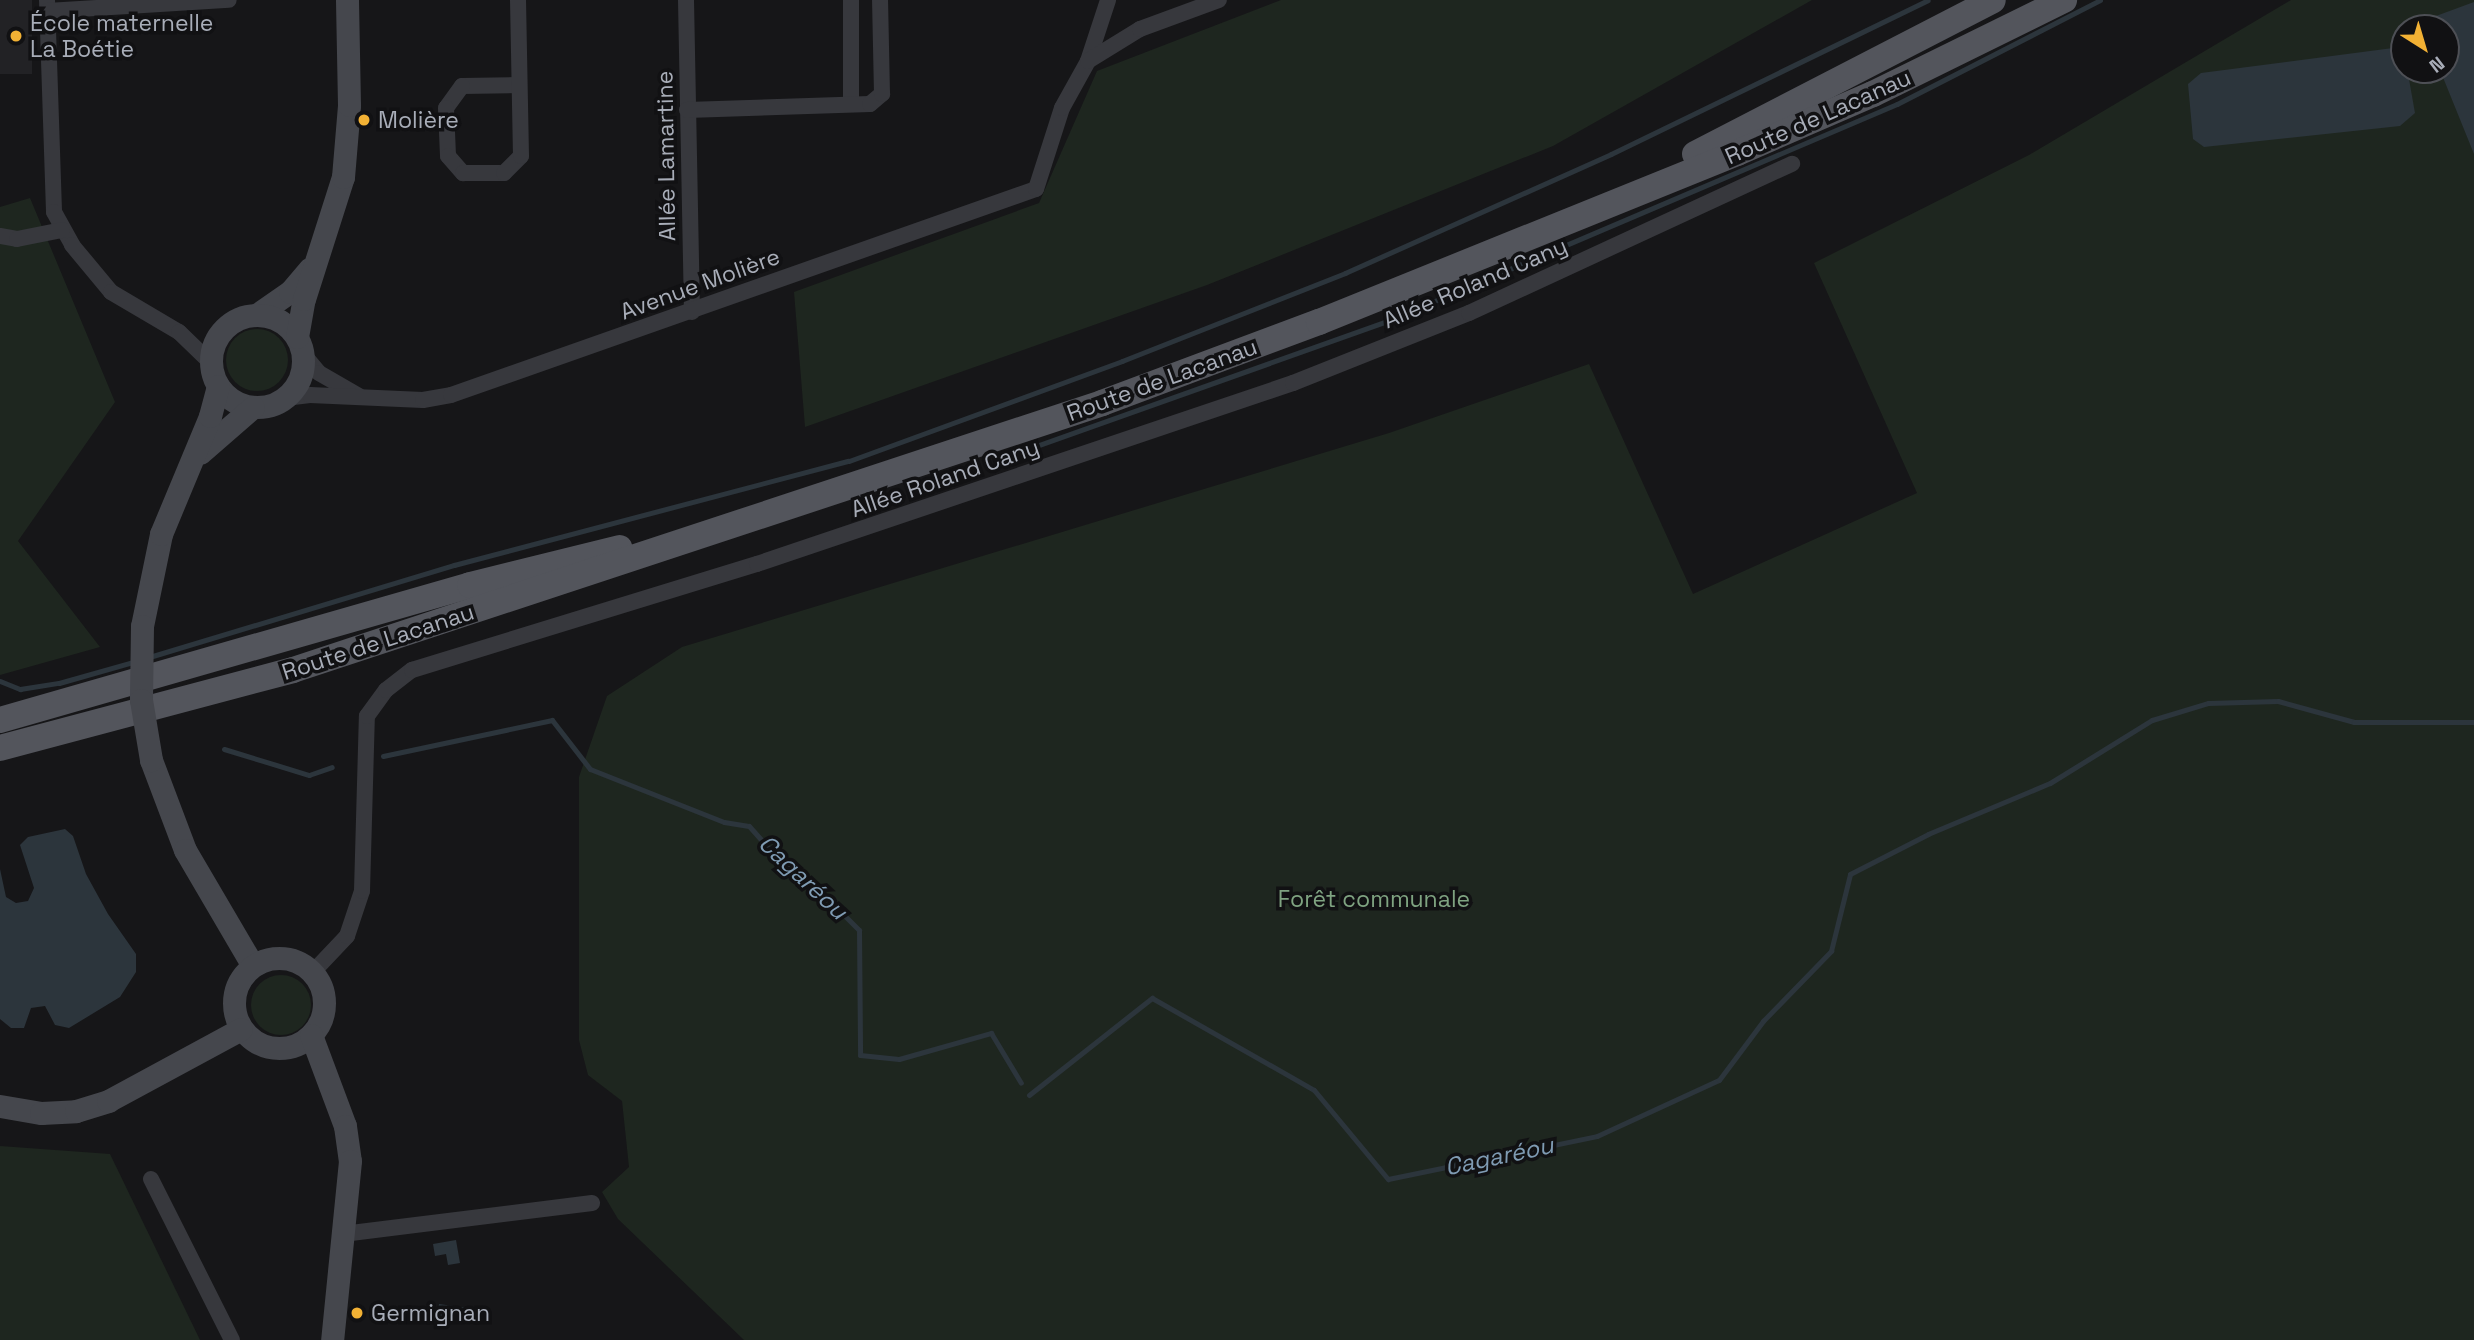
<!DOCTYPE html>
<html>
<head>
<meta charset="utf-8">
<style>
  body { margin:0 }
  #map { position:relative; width:2474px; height:1340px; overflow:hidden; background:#161618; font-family:"Space Grotesk",sans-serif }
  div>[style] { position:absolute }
  .built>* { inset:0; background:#222225; transform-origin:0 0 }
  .green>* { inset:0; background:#1e261f }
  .round { border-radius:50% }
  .water>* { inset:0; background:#2c353c; transform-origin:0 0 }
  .stream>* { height:5px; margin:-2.5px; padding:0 2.5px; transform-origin:2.5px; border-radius:2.5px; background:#2c353c }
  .street>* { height:16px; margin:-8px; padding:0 8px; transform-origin:8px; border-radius:8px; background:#37383d }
  .secondary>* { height:23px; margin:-11.5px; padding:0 11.5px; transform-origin:11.5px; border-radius:11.5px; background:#45474d }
  .secondary>.ring { margin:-11.5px; padding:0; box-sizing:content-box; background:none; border:23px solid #45474d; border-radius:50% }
  .primary>* { height:26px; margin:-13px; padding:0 13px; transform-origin:13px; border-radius:13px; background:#53555c }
  .secondary-bridge>* { height:23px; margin:-11.5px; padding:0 11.5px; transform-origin:11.5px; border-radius:11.5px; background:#45474d }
  .dots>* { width:19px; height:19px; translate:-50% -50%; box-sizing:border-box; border:4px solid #111113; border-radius:50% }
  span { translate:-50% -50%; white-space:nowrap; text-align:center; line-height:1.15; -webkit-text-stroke:7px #111113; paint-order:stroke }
  .poi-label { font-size:23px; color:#a8adb8 }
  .left { translate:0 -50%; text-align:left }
  .street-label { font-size:23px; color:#a8adb8 }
  .park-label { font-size:23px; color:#7fa381 }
  .water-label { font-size:24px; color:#7f9bb3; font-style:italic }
  .north { position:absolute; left:2390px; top:14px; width:70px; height:70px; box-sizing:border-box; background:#111113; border:2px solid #4d4f55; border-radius:50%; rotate:143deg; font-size:19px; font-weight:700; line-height:28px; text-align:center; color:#a8adb8 }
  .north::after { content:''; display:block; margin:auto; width:24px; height:32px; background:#f2b134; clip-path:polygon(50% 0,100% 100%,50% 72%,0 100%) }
</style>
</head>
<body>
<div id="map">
  <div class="built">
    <i style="left:0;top:0;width:32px;height:74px"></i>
  </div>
  <div class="green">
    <i style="clip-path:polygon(1281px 0,1812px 0,1553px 146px,1207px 285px,805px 427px,794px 292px,1039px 203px,1097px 71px)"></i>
    <i style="clip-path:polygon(evenodd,2291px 0,2474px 0,2474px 1340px,744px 1340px,618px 1219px,602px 1192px,629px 1167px,622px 1101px,588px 1075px,579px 1040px,579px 777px,607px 696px,682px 647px,1389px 433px,1589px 364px,1693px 594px,1917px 493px,1814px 263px,2029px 155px,2291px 0,2404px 28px,2446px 28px,2446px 70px,2404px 70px,2404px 28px)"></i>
    <i style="clip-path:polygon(30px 198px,115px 402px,18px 541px,100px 647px,0 675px,0 207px)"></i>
    <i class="round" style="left:226px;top:329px;width:62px;height:62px"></i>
    <i class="round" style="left:251px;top:975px;width:60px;height:60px"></i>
    <i style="clip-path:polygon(0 1146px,110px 1154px,200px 1340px,0 1340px)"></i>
  </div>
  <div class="water">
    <i style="clip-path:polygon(2474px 2px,2474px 154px,2440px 70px,2446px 70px,2446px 28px,2426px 28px,2436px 16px)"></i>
    <i style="clip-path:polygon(2393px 48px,2404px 51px,2415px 113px,2400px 126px,2204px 147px,2193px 139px,2188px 84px,2201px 73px)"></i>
    <i style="clip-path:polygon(65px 829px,73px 836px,86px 874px,108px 914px,136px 954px,136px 972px,120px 997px,69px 1028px,55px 1025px,45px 1006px,31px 1008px,24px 1028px,11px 1028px,0 1019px,0 869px,6px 897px,16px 903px,28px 901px,34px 888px,20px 845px,28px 837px)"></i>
    <i style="clip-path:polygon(456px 1240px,460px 1263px,448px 1265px,446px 1254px,435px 1256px,433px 1244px)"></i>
    <i style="left:439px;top:1304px;width:29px;height:13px;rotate:8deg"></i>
  </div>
  <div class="stream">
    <i style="left:1011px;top:455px;width:402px;rotate:-19.6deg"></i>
    <i style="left:1390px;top:320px;width:551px;rotate:-23.08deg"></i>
    <i style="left:1897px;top:104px;width:228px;rotate:-27.1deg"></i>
    <i style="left:146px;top:658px;width:322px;rotate:-16.8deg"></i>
    <i style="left:454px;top:565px;width:408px;rotate:-14.8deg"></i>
    <i style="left:849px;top:461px;width:291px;rotate:-20.1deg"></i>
    <i style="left:1122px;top:361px;width:240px;rotate:-21.5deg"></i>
    <i style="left:1345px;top:273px;width:291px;rotate:-24.1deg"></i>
    <i style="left:1611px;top:154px;width:352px;rotate:-25.9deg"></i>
    <i style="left:0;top:681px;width:22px;rotate:22deg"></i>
    <i style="left:20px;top:689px;width:39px;rotate:-9deg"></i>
    <i style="left:59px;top:683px;width:81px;rotate:-15.8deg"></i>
    <i style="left:224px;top:749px;width:89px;rotate:17deg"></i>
    <i style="left:309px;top:775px;width:24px;rotate:-19deg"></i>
    <i style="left:383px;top:756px;width:173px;rotate:-12deg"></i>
    <i style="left:552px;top:720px;width:62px;rotate:52.2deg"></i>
    <i style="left:590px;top:769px;width:144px;rotate:21.6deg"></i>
    <i style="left:724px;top:822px;width:25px;rotate:9deg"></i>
    <i style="left:749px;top:826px;width:47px;rotate:48.5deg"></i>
    <i style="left:780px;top:861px;width:18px;rotate:22deg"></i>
    <i style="left:797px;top:868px;width:88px;rotate:45deg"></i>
    <i style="left:859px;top:930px;width:125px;rotate:89.5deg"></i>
    <i style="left:860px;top:1055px;width:39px;rotate:6deg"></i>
    <i style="left:899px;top:1059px;width:96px;rotate:-15.8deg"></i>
    <i style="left:991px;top:1033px;width:58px;rotate:59deg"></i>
    <i style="left:1029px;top:1095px;width:157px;rotate:-38.3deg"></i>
    <i style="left:1152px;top:998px;width:186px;rotate:29.6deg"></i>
    <i style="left:1314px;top:1090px;width:116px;rotate:50.3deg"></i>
    <i style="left:1388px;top:1179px;width:213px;rotate:-11.6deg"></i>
    <i style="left:1597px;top:1136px;width:134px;rotate:-24.7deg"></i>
    <i style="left:1719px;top:1080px;width:74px;rotate:-53.3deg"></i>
    <i style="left:1763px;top:1021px;width:98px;rotate:-45.8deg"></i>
    <i style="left:1831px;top:951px;width:79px;rotate:-76.1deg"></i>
    <i style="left:1850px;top:874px;width:88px;rotate:-27.1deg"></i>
    <i style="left:1928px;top:834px;width:132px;rotate:-22.7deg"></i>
    <i style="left:2050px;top:783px;width:120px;rotate:-31.7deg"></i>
    <i style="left:2152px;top:720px;width:59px;rotate:-16.9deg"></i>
    <i style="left:2208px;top:703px;width:70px;rotate:-1.6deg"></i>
    <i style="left:2278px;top:701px;width:79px;rotate:15.4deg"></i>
    <i style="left:2354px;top:722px;width:120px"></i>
  </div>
  <div class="street">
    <i style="left:47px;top:0;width:212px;rotate:88.1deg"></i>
    <i style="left:54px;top:212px;width:38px;rotate:61deg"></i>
    <i style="left:72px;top:245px;width:61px;rotate:50.3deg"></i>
    <i style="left:111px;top:292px;width:79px;rotate:30.5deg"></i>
    <i style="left:179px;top:332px;width:45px;rotate:44.1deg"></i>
    <i style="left:686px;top:0;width:312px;rotate:88.9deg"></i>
    <i style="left:851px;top:0;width:104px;rotate:90deg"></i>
    <i style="left:47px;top:11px;width:182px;rotate:-3.5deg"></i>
    <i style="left:1088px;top:61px;width:64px;rotate:-71.8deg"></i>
    <i style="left:518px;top:85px;width:56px;rotate:179deg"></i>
    <i style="left:462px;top:86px;width:27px;rotate:126deg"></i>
    <i style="left:446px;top:108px;width:48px;rotate:87.6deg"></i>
    <i style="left:448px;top:156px;width:23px;rotate:49deg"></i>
    <i style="left:463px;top:173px;width:41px"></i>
    <i style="left:504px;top:173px;width:24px;rotate:-45deg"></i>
    <i style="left:521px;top:156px;width:156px;rotate:-91.1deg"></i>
    <i style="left:687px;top:110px;width:183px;rotate:-1.9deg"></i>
    <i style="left:870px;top:104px;width:16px;rotate:-40deg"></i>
    <i style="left:882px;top:94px;width:94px;rotate:-91.2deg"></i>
    <i style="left:0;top:236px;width:17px;rotate:10deg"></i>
    <i style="left:17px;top:239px;width:46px;rotate:-11.3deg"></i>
    <i style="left:304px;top:355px;width:23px;rotate:50deg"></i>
    <i style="left:319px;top:373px;width:46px;rotate:29.9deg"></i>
    <i style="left:285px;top:398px;width:25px;rotate:-7deg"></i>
    <i style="left:310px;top:395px;width:113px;rotate:2.5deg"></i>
    <i style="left:423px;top:400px;width:28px;rotate:-10deg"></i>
    <i style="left:451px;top:395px;width:620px;rotate:-19.4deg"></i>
    <i style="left:1036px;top:189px;width:85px;rotate:-72.2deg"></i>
    <i style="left:1062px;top:108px;width:54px;rotate:-61deg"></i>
    <i style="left:1088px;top:61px;width:61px;rotate:-31.6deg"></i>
    <i style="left:1140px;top:29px;width:84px;rotate:-20.2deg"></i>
    <i style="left:312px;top:973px;width:51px;rotate:-46.6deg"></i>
    <i style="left:347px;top:936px;width:47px;rotate:-71.6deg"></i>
    <i style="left:362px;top:891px;width:175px;rotate:-88.4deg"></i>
    <i style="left:367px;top:716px;width:32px;rotate:-54deg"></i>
    <i style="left:386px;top:690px;width:33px;rotate:-38deg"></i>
    <i style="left:412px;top:670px;width:361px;rotate:-17.1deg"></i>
    <i style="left:757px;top:564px;width:566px;rotate:-18.66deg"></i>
    <i style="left:1293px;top:383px;width:189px;rotate:-21.7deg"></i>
    <i style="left:1469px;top:313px;width:356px;rotate:-24.8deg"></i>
    <i style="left:151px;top:1179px;width:180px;rotate:63.3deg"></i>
    <i style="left:343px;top:1234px;width:251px;rotate:-7.1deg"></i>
  </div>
  <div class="secondary">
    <i style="left:258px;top:314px;width:39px;rotate:-35deg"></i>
    <i style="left:290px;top:292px;width:30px;rotate:-50deg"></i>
    <i class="ring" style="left:211px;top:315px;width:69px;height:69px"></i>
    <i style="left:297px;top:337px;width:39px;rotate:-80deg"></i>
    <i style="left:304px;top:299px;width:128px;rotate:-72.3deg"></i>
    <i style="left:343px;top:177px;width:72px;rotate:-85.2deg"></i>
    <i style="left:349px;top:105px;width:105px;rotate:-91.1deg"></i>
    <i style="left:200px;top:453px;width:70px;rotate:-41deg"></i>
    <i style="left:142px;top:626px;width:94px;rotate:-78.3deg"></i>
    <i style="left:161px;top:534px;width:128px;rotate:-67.4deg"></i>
    <i style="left:210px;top:416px;width:31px;rotate:-75deg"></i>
    <i style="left:151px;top:760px;width:96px;rotate:69.3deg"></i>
    <i style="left:185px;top:850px;width:134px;rotate:59.6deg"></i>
    <i class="ring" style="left:234px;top:958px;width:67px;height:67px"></i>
    <i style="left:311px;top:1035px;width:97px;rotate:69.5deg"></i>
    <i style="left:345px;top:1126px;width:35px;rotate:82deg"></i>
    <i style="left:350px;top:1161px;width:180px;rotate:95.7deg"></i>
    <i style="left:0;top:1106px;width:42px;rotate:9.7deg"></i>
    <i style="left:41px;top:1113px;width:35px;rotate:-3deg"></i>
    <i style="left:76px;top:1111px;width:34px;rotate:-17deg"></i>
    <i style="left:108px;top:1101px;width:151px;rotate:-28.4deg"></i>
  </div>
  <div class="primary">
    <i style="left:1695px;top:154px;width:335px;rotate:-27.3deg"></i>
    <i style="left:0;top:720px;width:489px;rotate:-16deg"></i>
    <i style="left:470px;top:585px;width:154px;rotate:-13.9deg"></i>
    <i style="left:0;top:748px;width:303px;rotate:-14.9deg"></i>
    <i style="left:293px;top:670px;width:852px;rotate:-18.26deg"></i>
    <i style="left:1102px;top:403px;width:232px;rotate:-20.5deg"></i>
    <i style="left:1319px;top:322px;width:451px;rotate:-22deg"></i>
    <i style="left:1737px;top:153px;width:148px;rotate:-23.5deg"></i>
    <i style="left:1873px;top:94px;width:213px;rotate:-26.2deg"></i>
  </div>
  <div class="secondary-bridge">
    <i style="left:142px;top:626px;width:74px;rotate:90.8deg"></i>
    <i style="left:141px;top:700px;width:61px;rotate:80.5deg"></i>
  </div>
  <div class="dots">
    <i style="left:16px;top:36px;background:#f2b134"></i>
    <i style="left:364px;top:120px;background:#f2b134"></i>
    <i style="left:357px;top:1313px;background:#f2b134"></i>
  </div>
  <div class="poi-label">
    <span class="left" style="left:30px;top:36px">École maternelle<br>La Boétie</span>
    <span class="left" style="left:378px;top:120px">Molière</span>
    <span class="left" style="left:371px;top:1313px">Germignan</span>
  </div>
  <div class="street-label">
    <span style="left:1818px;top:117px;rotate:-24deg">Route de Lacanau</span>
    <span style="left:666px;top:156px;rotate:-91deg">Allée Lamartine</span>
    <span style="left:1475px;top:283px;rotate:-23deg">Allée Roland Cany</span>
    <span style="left:700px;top:284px;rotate:-20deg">Avenue Molière</span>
    <span style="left:1162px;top:380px;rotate:-20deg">Route de Lacanau</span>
    <span style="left:945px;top:478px;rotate:-19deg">Allée Roland Cany</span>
    <span style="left:378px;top:642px;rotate:-18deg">Route de Lacanau</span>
  </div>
  <div class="park-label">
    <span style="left:1374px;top:899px">Forêt communale</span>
  </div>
  <div class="water-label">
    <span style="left:803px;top:877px;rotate:43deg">Cagaréou</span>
    <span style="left:1499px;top:1156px;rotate:-12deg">Cagaréou</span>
  </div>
  <div class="north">N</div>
</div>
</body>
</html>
